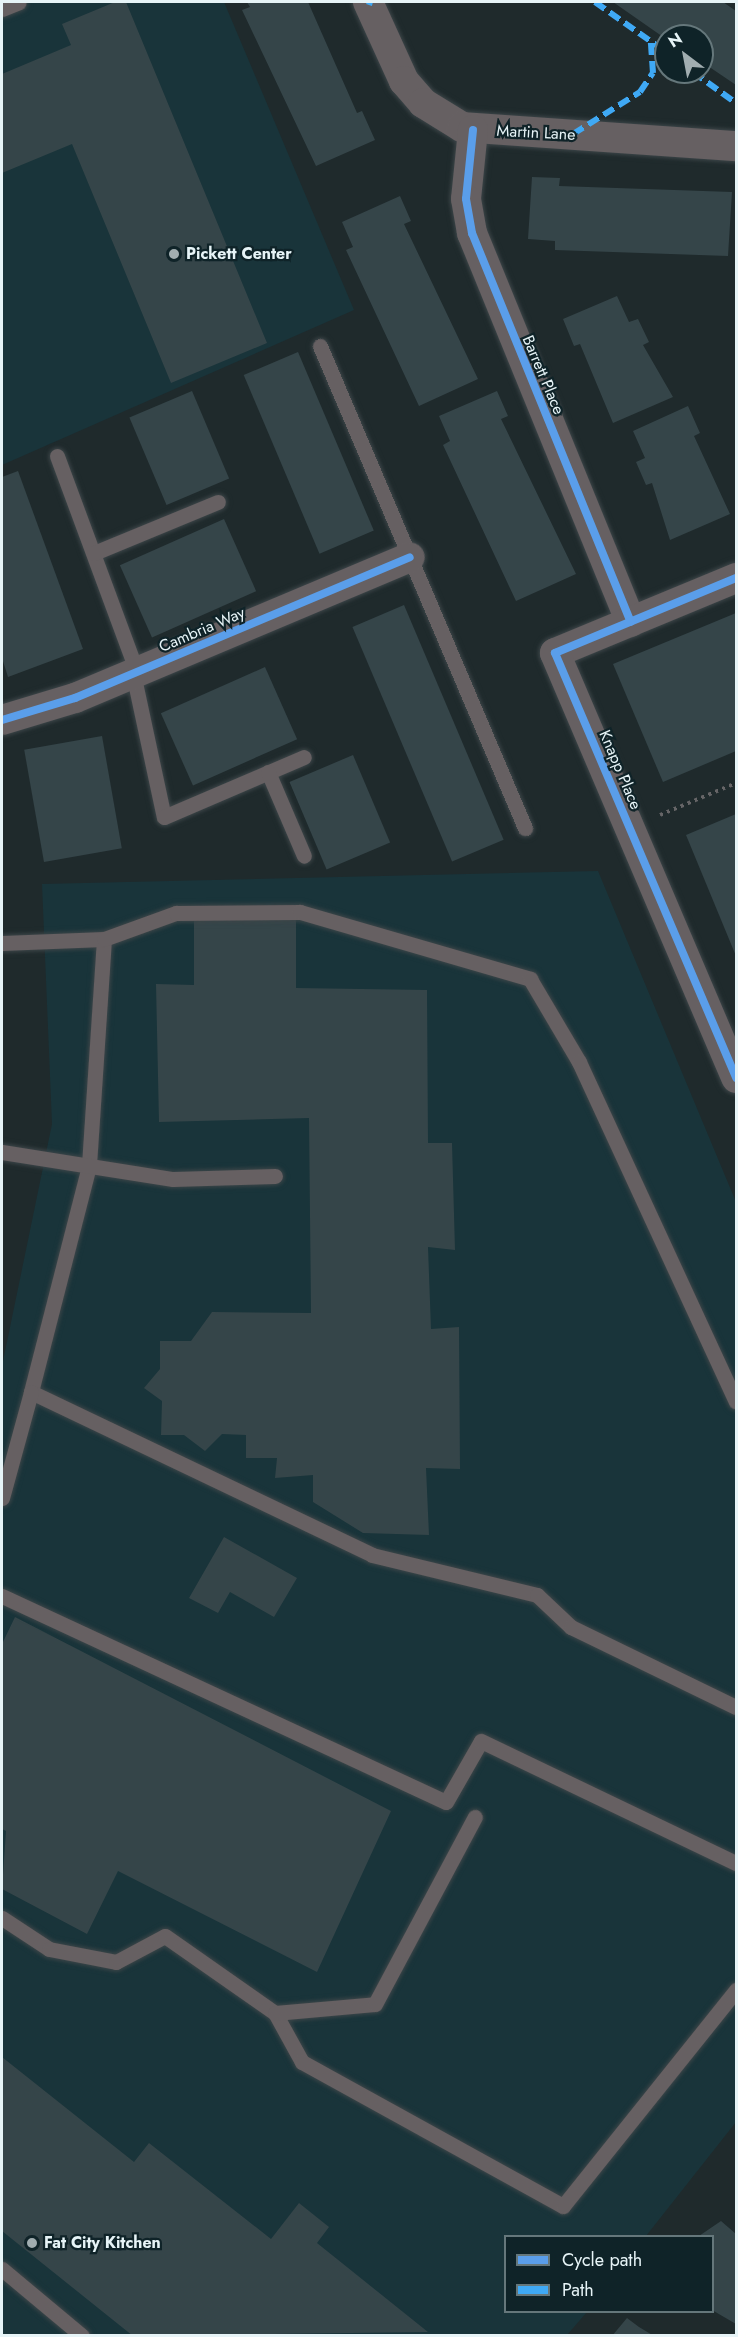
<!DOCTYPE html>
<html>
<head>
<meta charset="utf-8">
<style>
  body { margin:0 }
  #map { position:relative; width:738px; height:2337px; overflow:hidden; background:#1f2a2c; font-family:Jost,sans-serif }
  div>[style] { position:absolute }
  .built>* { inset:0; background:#19343a }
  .building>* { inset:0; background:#354549; transform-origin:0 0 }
  .path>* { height:4px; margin-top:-2px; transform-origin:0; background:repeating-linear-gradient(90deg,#666567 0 3px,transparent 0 7.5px) }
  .roads { filter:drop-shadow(0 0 2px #3c4548) drop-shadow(0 0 2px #3c4548) }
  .service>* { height:15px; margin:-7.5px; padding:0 7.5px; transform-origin:7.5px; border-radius:7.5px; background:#666062 }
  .minor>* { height:30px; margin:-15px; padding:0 15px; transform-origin:15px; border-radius:15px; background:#666062 }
  .quiet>* { height:6px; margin-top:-3px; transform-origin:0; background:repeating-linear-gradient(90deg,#3fa9f5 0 12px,transparent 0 18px) }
  .cycleway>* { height:8px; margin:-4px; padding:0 4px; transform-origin:4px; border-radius:4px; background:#5a9eea }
  .dots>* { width:16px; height:16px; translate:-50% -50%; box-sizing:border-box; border:3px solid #0f2328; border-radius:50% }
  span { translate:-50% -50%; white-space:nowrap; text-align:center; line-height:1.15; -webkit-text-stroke:4.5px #0f2328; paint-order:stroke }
  .street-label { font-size:16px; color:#e7f4f7 }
  .poi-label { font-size:16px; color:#e7f4f7; font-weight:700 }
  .left { translate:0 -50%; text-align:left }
  .frame { position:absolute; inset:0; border:3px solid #e7f4f7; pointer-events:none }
  .legend { position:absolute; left:504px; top:2235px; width:210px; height:78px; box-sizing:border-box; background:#0f2328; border:2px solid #65777b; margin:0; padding:8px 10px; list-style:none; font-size:18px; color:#e7f4f7 }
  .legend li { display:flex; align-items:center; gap:12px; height:30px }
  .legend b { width:30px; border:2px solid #65777b }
  .north { position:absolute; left:654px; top:24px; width:60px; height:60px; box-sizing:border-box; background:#0f2328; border:2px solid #65777b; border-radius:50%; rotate:328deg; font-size:16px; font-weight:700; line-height:24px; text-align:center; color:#e7f4f7 }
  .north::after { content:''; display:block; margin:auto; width:21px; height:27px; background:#a1adb0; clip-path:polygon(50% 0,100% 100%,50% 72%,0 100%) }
</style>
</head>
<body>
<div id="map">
  <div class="built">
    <i style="clip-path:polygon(2px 2px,224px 2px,354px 310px,2px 465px)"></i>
    <i style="clip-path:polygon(598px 871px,736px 1202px,736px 2122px,646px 2236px,506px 2236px,506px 2312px,587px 2312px,567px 2335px,2px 2336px,2px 1366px,52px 1124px,42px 884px)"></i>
  </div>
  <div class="building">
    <i style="clip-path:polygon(115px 2px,126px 2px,267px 343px,171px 383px,72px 144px,2px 173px,2px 74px,71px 45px,62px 24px)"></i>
    <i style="clip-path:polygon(247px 2px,308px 2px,357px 113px,362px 111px,375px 140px,316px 166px,242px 10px,250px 7px)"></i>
    <i style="clip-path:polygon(613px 2px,723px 2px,736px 11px,736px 85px,702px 62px,702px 36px,666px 39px)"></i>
    <i style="clip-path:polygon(532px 177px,560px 178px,559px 186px,732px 192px,728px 256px,555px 250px,555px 241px,528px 239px)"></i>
    <i style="clip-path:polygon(400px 196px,411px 221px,404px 224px,478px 379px,419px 406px,346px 250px,353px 247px,342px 222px)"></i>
    <i style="clip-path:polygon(617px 296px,629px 322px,638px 319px,649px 342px,643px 345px,673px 397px,613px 423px,580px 344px,574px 346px,563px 319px)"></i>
    <i style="left:298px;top:352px;width:194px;height:59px;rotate:67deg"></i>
    <i style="left:192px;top:391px;width:95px;height:68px;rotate:67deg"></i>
    <i style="clip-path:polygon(497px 391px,508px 416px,501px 419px,576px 574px,516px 601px,443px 445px,450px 441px,439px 416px)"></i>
    <i style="clip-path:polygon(688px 406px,700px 433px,694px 436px,730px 514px,670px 540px,652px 483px,646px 485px,636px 462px,645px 458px,633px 431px)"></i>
    <i style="clip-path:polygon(18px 471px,83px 649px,8px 677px,2px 658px,2px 477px)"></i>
    <i style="left:224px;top:519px;width:79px;height:114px;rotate:66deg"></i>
    <i style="left:404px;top:605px;width:255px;height:56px;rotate:67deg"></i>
    <i style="clip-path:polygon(736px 613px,736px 751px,663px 782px,613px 664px)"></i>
    <i style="left:265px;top:667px;width:79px;height:114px;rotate:66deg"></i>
    <i style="left:102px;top:736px;width:114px;height:79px;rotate:80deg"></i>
    <i style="left:353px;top:755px;width:95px;height:69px;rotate:67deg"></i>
    <i style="clip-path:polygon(736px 814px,736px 956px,686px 835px)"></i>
    <i style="clip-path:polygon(194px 916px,296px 918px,296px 988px,427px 990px,428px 1143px,452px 1143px,455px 1250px,428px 1247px,431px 1329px,459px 1327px,460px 1469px,426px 1468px,429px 1535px,363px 1533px,313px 1502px,313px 1475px,275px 1478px,277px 1458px,246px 1458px,246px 1435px,222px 1434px,205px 1451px,184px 1435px,161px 1435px,162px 1401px,144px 1388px,160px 1369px,160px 1341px,191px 1341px,212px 1312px,311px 1313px,309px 1118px,159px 1122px,156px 984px,194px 985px)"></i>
    <i style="clip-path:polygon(224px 1537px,297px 1578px,274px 1617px,230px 1592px,218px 1613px,189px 1598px)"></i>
    <i style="clip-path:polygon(15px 1617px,391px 1811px,317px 1972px,118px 1871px,87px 1934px,2px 1889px,6px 1831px,2px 1829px,2px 1644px)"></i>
    <i style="clip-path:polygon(2px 2057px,134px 2162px,149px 2143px,271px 2239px,299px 2203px,329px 2227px,317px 2243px,428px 2332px,133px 2336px,2px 2231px)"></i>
    <i style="clip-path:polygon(721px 2221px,736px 2234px,736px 2324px,712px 2310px,712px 2236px,699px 2236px)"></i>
    <i style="clip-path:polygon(627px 2318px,639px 2327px,654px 2336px,612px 2336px)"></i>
  </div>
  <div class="path">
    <i style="left:660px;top:815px;width:82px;rotate:-22.8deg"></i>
  </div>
  <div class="roads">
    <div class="service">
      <i style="left:2px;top:9px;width:18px;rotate:-22deg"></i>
      <i style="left:320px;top:346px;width:524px;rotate:66.96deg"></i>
      <i style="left:57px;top:456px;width:230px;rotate:69.7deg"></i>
      <i style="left:94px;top:553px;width:134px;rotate:-22.4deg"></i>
      <i style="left:133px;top:673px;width:147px;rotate:77.9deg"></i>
      <i style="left:164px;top:817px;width:152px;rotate:-23.2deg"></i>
      <i style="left:268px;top:772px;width:91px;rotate:66.8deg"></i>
      <i style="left:104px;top:939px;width:227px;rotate:93.8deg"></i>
      <i style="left:89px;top:1166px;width:233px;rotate:104.4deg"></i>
      <i style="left:31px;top:1392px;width:378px;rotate:25.5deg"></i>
      <i style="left:372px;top:1555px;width:170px;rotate:13.6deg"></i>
      <i style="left:537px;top:1595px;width:47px;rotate:43.3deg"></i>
      <i style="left:571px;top:1627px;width:183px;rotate:25.9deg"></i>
      <i style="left:2px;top:943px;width:102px;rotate:-2.2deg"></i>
      <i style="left:104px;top:939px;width:77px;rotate:-19.9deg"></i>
      <i style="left:176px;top:913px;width:124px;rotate:-0.5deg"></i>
      <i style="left:300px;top:912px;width:240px;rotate:16.2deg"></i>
      <i style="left:530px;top:979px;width:96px;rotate:59.4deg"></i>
      <i style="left:579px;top:1062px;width:374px;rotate:65.2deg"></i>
      <i style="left:2px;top:1152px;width:173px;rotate:9deg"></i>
      <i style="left:173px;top:1179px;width:102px;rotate:-1.7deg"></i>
      <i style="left:2px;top:1498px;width:110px;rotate:-74.7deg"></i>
      <i style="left:2px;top:1596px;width:489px;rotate:24.9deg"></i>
      <i style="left:446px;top:1802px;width:70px;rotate:-60.2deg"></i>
      <i style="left:481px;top:1741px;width:283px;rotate:25.6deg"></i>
      <i style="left:2px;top:1918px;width:56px;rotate:33.4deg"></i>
      <i style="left:49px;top:1949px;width:68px;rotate:11deg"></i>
      <i style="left:116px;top:1962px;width:55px;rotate:-28deg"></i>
      <i style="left:165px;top:1936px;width:134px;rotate:35deg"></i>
      <i style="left:275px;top:2013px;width:56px;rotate:61.1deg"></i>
      <i style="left:302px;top:2062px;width:298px;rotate:28.9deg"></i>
      <i style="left:563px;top:2206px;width:277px;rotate:-51.3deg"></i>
      <i style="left:275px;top:2013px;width:100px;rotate:-5.1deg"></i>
      <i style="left:375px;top:2004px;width:212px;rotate:-61.9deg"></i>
      <i style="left:2px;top:2269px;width:104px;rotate:39.9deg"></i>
    </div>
    <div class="minor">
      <i style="left:368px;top:2px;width:87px;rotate:65.5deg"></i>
      <i style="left:404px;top:81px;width:29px;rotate:49deg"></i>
      <i style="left:423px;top:103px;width:46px;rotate:31.6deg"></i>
      <i style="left:462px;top:127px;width:275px;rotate:4deg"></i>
      <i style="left:473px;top:130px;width:69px;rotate:95.8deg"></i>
      <i style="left:466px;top:199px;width:35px;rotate:80deg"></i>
      <i style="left:472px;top:233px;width:420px;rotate:67.8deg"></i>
      <i style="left:736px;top:578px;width:196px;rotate:157.5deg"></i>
      <i style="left:555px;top:653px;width:462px;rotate:66.9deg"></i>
      <i style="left:2px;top:720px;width:76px;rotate:-16.8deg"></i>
      <i style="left:75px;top:698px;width:363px;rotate:-22.8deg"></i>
    </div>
  </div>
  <div class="quiet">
    <i style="left:595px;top:2px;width:87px;rotate:35.2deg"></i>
    <i style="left:369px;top:5px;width:3px;rotate:-72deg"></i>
    <i style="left:693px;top:72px;width:53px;rotate:35.8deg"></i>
    <i style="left:573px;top:134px;width:79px;rotate:-32.1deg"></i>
    <i style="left:640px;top:92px;width:23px;rotate:-56deg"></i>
    <i style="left:653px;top:73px;width:31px;rotate:-94deg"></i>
  </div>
  <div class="cycleway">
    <i style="left:473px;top:130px;width:69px;rotate:95.8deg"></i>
    <i style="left:466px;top:199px;width:35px;rotate:80deg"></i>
    <i style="left:472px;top:233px;width:420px;rotate:67.8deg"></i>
    <i style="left:736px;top:578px;width:196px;rotate:157.5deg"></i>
    <i style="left:555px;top:653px;width:462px;rotate:66.9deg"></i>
    <i style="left:2px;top:720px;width:76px;rotate:-16.8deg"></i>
    <i style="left:75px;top:698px;width:363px;rotate:-22.8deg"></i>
  </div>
  <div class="dots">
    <i style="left:174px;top:254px;background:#a1adb0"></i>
    <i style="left:32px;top:2243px;background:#a1adb0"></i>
  </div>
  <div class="street-label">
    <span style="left:536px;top:133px;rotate:3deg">Martin Lane</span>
    <span style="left:543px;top:375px;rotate:67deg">Barrett Place</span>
    <span style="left:202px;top:630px;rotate:-23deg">Cambria Way</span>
    <span style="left:620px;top:770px;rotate:67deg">Knapp Place</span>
  </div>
  <div class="poi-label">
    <span class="left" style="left:186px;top:254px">Pickett Center</span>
    <span class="left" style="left:44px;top:2243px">Fat City Kitchen</span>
  </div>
  <div class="frame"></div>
  <ul class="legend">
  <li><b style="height:8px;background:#5a9eea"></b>Cycle path</li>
  <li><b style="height:8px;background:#3fa9f5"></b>Path</li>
  </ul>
  <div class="north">N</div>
</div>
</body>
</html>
